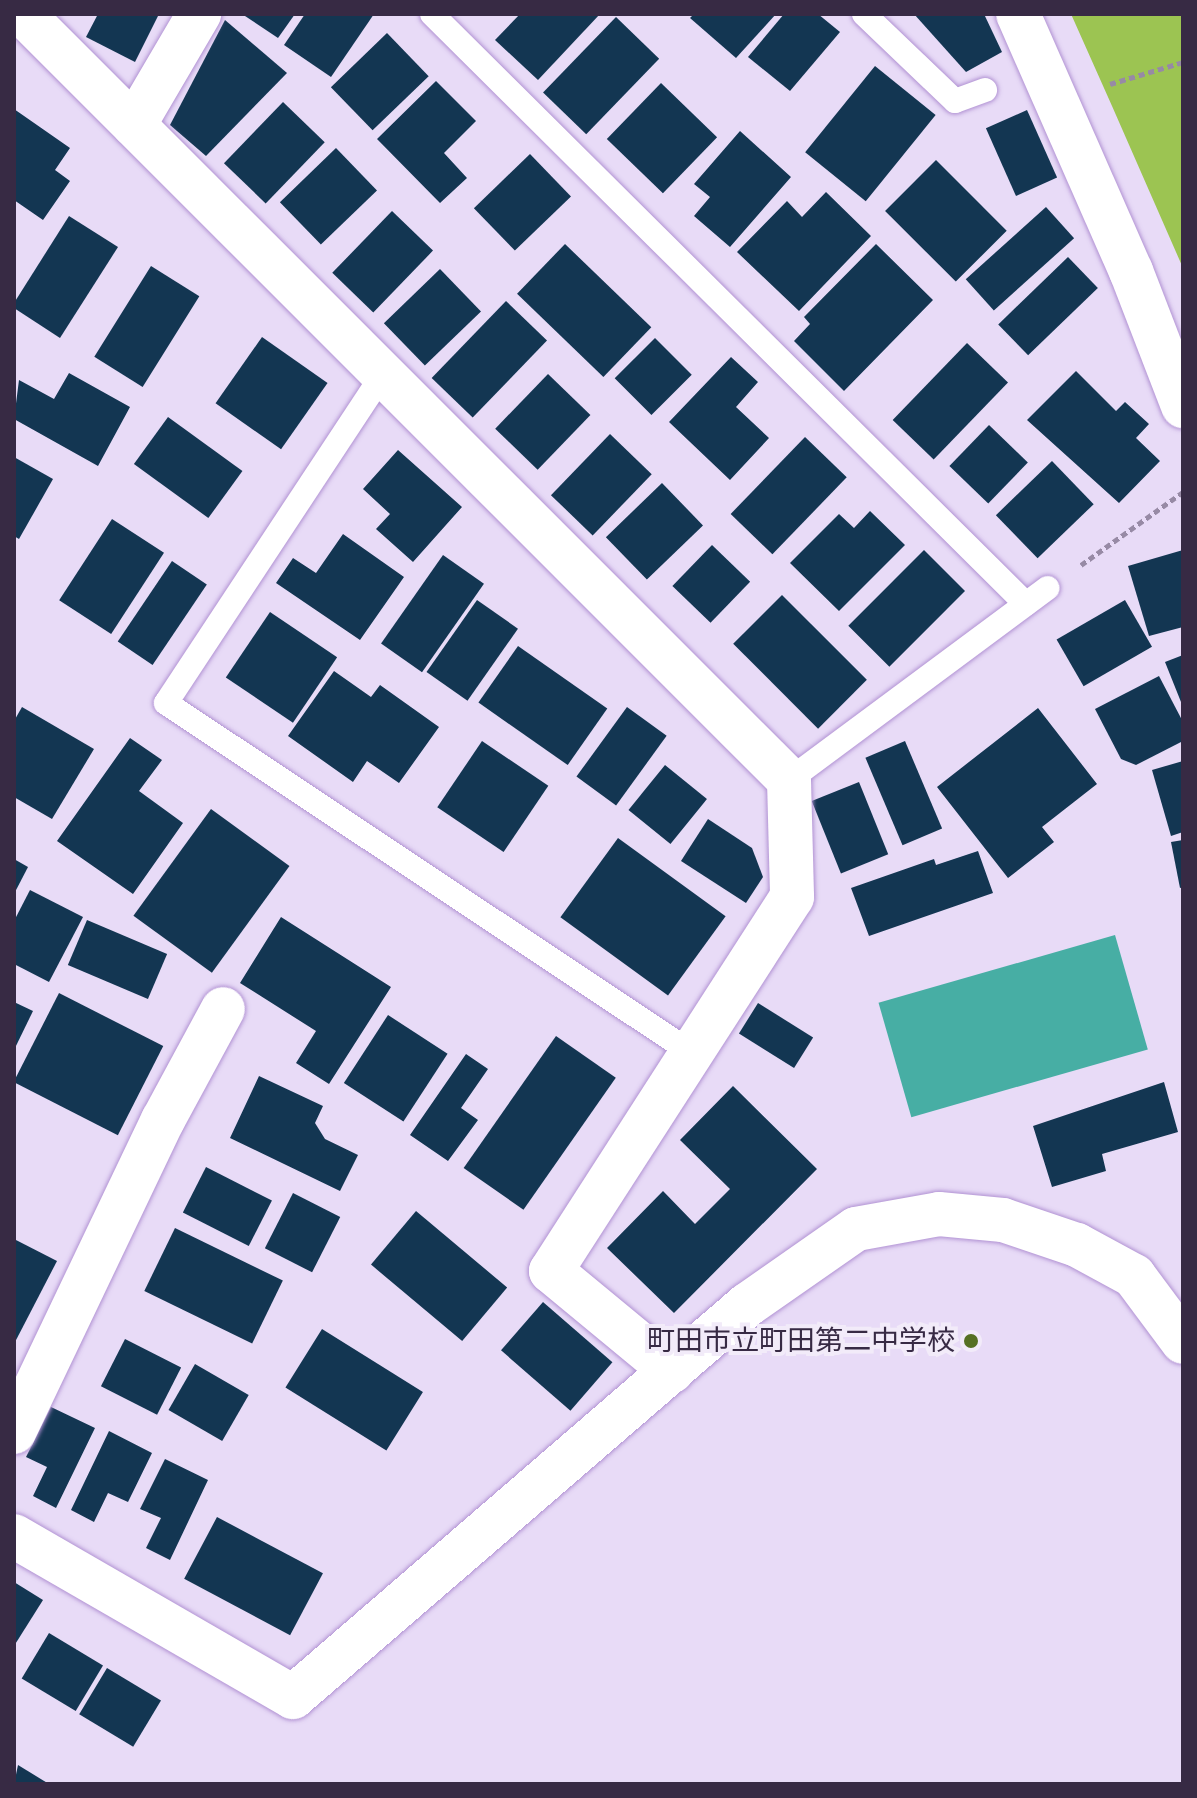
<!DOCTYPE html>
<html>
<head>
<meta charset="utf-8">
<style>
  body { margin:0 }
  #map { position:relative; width:1197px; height:1798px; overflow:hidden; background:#e8dbf7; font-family:Helvetica,"Noto Sans JP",sans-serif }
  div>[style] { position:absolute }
  .green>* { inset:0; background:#9cc452 }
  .water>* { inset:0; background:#47aea4; transform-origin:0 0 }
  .building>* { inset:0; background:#133652; transform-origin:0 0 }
  .path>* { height:5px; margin-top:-2.5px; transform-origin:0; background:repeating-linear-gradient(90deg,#978aa5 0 6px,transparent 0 10px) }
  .roads { filter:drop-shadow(0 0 2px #b192d3) drop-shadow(0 0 2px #b192d3) }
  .lane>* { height:24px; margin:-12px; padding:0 12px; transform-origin:12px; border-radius:12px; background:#fff }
  .street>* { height:44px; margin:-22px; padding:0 22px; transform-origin:22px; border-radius:22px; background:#fff }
  .dots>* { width:22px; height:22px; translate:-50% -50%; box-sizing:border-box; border:4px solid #f2ebf9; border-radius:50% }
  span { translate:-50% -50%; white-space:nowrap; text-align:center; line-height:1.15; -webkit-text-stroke:8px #f2ebf9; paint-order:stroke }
  .poi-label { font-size:28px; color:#372a44 }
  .right { translate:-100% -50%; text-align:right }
  .frame { position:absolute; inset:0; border:16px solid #372a44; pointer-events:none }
</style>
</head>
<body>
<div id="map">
  <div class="green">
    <i style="clip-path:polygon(1071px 14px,1183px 14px,1183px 268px,1112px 106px)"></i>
  </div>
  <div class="water">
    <i style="left:1115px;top:935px;width:119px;height:246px;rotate:74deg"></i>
  </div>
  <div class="building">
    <i style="clip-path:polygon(98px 14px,159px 14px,135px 62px,86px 37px)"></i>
    <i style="clip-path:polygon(242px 14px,295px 14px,278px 38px)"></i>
    <i style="clip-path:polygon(305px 14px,374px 14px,331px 77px,284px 45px)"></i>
    <i style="clip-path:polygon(520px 14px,600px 14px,538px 80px,495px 40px)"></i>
    <i style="clip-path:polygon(694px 14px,776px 14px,736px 58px,690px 18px)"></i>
    <i style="clip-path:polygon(784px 14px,818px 14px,840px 32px,790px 91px,748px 57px)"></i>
    <i style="clip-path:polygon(914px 14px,984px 14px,1002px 52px,966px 72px)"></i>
    <i style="left:616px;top:17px;width:60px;height:105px;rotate:44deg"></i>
    <i style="clip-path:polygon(225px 20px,287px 73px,206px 156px,170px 125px)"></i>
    <i style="left:387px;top:33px;width:60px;height:78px;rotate:46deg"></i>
    <i style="left:875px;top:66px;width:78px;height:111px;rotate:39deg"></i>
    <i style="clip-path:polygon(436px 81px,476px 121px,444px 153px,467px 178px,440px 203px,377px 139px)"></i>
    <i style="left:661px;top:83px;width:78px;height:78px;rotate:44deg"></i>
    <i style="left:283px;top:102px;width:58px;height:85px;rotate:44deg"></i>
    <i style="clip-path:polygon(14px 109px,70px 148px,55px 170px,70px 181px,43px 220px,14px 200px)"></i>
    <i style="left:1027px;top:110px;width:74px;height:45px;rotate:66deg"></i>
    <i style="clip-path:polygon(740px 131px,791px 177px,730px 247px,694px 216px,710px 197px,694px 184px)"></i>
    <i style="left:336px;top:148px;width:59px;height:78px;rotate:46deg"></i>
    <i style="left:530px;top:154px;width:59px;height:78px;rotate:46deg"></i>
    <i style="left:936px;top:160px;width:100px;height:72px;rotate:45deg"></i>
    <i style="clip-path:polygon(826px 192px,871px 236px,799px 311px,737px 252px,787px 201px,802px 217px)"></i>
    <i style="left:1046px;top:207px;width:42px;height:108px;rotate:48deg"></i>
    <i style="left:392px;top:211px;width:57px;height:86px;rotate:44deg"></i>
    <i style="clip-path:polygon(69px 216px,118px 247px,60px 338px,14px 308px,14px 303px)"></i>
    <i style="left:565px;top:244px;width:120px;height:69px;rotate:44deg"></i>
    <i style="clip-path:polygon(876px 244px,933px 300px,844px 391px,794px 341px,810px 324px,804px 317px)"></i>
    <i style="left:1068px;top:257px;width:43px;height:97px;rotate:46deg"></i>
    <i style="left:151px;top:266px;width:57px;height:107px;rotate:32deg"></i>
    <i style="left:440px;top:269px;width:59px;height:78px;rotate:46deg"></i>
    <i style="left:506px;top:301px;width:57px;height:107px;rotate:44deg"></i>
    <i style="left:262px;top:337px;width:80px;height:81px;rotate:35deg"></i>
    <i style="left:655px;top:338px;width:52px;height:57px;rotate:45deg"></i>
    <i style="left:967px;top:343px;width:57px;height:107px;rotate:44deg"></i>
    <i style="clip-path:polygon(731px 357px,758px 382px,736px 407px,769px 438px,730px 480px,669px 422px)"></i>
    <i style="clip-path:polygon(1076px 371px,1116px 411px,1125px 402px,1149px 424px,1136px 438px,1160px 461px,1119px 503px,1027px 420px)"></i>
    <i style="clip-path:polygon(69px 373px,130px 407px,98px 466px,14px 419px,19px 380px,54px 399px)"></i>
    <i style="left:548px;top:374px;width:59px;height:76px;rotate:44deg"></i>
    <i style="left:168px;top:417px;width:92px;height:58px;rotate:36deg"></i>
    <i style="left:989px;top:425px;width:54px;height:57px;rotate:44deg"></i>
    <i style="left:610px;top:434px;width:58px;height:85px;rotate:44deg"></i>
    <i style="left:805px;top:437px;width:58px;height:107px;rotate:44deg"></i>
    <i style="clip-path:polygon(398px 450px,462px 507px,413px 562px,376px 529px,390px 514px,363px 489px)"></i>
    <i style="clip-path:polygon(14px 457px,53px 479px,19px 539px,14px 536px)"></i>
    <i style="left:1052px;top:461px;width:60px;height:78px;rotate:46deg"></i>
    <i style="left:662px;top:483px;width:59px;height:78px;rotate:46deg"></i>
    <i style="clip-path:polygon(870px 511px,905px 545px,839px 611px,790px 563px,839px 514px,854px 528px)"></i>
    <i style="left:112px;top:519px;width:62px;height:97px;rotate:33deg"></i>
    <i style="clip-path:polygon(343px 534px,404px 577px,360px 640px,276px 583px,293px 558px,316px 573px)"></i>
    <i style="left:712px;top:545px;width:53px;height:57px;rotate:44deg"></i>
    <i style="left:924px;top:550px;width:58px;height:107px;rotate:45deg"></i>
    <i style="clip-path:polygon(1183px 550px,1183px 627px,1149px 636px,1128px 566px)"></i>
    <i style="left:443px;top:555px;width:50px;height:108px;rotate:35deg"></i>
    <i style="left:172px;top:561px;width:42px;height:97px;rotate:34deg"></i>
    <i style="left:782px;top:595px;width:120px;height:69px;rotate:45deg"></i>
    <i style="left:477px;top:600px;width:50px;height:88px;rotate:35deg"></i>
    <i style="left:1125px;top:600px;width:54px;height:79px;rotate:60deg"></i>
    <i style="left:270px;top:612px;width:81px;height:79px;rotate:34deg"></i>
    <i style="left:518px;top:646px;width:109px;height:69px;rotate:35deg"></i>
    <i style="clip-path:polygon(1183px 655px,1183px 707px,1165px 662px)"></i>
    <i style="clip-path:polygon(334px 671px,371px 697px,380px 685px,439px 727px,399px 783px,367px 761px,353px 782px,288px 736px)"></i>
    <i style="clip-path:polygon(1159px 676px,1183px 722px,1183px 741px,1136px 765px,1121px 759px,1095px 709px)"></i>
    <i style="clip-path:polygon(22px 707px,94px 749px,52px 819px,14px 797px,14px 721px)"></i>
    <i style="left:627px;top:707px;width:49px;height:86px;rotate:36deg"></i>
    <i style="clip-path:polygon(1038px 708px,1097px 784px,1042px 827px,1054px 842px,1008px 878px,937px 787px)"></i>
    <i style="clip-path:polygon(130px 738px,162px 760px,139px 791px,183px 823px,133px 894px,57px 841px)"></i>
    <i style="left:482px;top:741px;width:80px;height:80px;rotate:34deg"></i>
    <i style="left:905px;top:741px;width:95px;height:43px;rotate:67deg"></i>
    <i style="clip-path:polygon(1183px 761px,1183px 832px,1171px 836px,1152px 770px)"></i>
    <i style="left:665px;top:765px;width:54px;height:58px;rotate:39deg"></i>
    <i style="left:859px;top:782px;width:78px;height:51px;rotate:68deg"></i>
    <i style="left:211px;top:809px;width:97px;height:132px;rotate:36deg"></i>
    <i style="clip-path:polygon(708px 819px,752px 848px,763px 877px,746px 903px,681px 861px)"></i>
    <i style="left:618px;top:838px;width:133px;height:98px;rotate:36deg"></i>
    <i style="clip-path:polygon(1183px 840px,1183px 887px,1180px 888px,1171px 842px)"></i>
    <i style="clip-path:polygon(978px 851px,993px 893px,869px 936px,851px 888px,934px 859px,936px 865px)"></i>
    <i style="clip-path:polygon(14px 859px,28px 867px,14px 894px)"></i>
    <i style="clip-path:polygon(30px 890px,83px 917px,49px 982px,14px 964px,14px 921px)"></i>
    <i style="clip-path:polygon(281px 917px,391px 987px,329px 1084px,296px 1063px,316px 1031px,240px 983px)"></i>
    <i style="left:87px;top:920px;width:87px;height:49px;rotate:23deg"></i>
    <i style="left:59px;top:993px;width:117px;height:100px;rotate:27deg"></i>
    <i style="clip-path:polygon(14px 1002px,33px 1011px,14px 1050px)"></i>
    <i style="left:758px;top:1003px;width:65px;height:36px;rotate:32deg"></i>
    <i style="left:388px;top:1015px;width:71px;height:81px;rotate:33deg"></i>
    <i style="left:556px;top:1036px;width:73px;height:161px;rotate:35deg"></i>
    <i style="clip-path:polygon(466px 1054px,488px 1069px,461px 1108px,478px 1120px,448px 1161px,410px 1135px)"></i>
    <i style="clip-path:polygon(259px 1076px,323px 1106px,315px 1123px,325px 1139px,358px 1155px,340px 1191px,230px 1138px)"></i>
    <i style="clip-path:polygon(1164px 1082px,1178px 1132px,1102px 1154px,1106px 1171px,1052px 1187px,1033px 1126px)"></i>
    <i style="clip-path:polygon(733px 1086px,817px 1169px,674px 1313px,607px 1248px,663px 1191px,695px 1224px,730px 1189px,680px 1140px)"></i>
    <i style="left:206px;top:1167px;width:74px;height:51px;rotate:27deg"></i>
    <i style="left:293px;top:1193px;width:53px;height:62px;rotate:27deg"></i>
    <i style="left:416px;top:1211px;width:119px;height:70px;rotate:40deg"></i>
    <i style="left:175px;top:1228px;width:120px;height:70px;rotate:26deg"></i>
    <i style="clip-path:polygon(14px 1239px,57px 1261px,14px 1344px)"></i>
    <i style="left:543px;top:1302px;width:92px;height:64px;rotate:41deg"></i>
    <i style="left:322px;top:1329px;width:119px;height:69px;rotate:32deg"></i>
    <i style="left:125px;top:1339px;width:63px;height:53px;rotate:27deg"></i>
    <i style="left:195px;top:1364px;width:62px;height:53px;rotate:30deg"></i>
    <i style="clip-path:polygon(51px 1407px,95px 1428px,56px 1508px,33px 1496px,47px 1467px,26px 1457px)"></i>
    <i style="clip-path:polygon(109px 1431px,152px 1453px,128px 1502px,108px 1493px,94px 1522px,71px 1510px)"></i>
    <i style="clip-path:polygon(165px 1459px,208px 1480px,170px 1560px,146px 1548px,161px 1518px,140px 1509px)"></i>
    <i style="left:217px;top:1517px;width:120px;height:70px;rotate:28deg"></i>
    <i style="clip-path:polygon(14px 1582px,43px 1600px,14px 1646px)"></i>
    <i style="left:49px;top:1633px;width:63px;height:53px;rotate:31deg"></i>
    <i style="left:107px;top:1668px;width:63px;height:54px;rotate:31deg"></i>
    <i style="clip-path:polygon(18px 1765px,49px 1784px,14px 1784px)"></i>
  </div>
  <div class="path">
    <i style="left:1110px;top:84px;width:76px;rotate:-16.8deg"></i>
    <i style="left:1081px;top:565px;width:125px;rotate:-35.6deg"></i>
  </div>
  <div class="roads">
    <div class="lane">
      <i style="left:432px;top:14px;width:837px;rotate:44.81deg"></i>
      <i style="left:864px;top:14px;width:126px;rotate:43.7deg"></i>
      <i style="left:955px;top:101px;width:32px;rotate:-20deg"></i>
      <i style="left:383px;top:374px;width:394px;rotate:123.4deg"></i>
      <i style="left:166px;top:703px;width:632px;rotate:33.64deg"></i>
      <i style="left:789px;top:780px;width:322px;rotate:-36.6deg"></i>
    </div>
    <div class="street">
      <i style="left:23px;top:14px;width:1083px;rotate:45deg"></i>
      <i style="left:789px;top:780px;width:117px;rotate:88.5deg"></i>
      <i style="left:792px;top:897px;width:445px;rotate:122.8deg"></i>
      <i style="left:551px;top:1271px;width:157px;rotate:39.6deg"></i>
      <i style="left:1018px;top:14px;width:281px;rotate:66.3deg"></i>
      <i style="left:1131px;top:271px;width:145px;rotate:68.9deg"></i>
      <i style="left:134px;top:125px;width:129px;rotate:-59.6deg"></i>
      <i style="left:14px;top:1432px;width:346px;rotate:-64.5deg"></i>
      <i style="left:163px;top:1120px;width:126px;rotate:-61.6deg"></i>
      <i style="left:14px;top:1536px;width:322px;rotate:30deg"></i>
      <i style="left:293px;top:1697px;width:600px;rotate:-40.81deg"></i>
      <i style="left:747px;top:1305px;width:133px;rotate:-34.9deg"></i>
      <i style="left:856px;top:1229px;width:84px;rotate:-10.2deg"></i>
      <i style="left:939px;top:1214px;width:64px;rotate:5.4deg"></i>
      <i style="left:1003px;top:1220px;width:78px;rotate:18.7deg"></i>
      <i style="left:1077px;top:1245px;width:65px;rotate:28.5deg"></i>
      <i style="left:1134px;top:1276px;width:82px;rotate:53.4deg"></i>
    </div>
  </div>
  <div class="dots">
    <i style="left:971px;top:1341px;background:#567023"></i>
  </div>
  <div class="poi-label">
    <span class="right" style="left:955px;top:1341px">町田市立町田第二中学校</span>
  </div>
  <div class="frame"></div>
</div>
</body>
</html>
